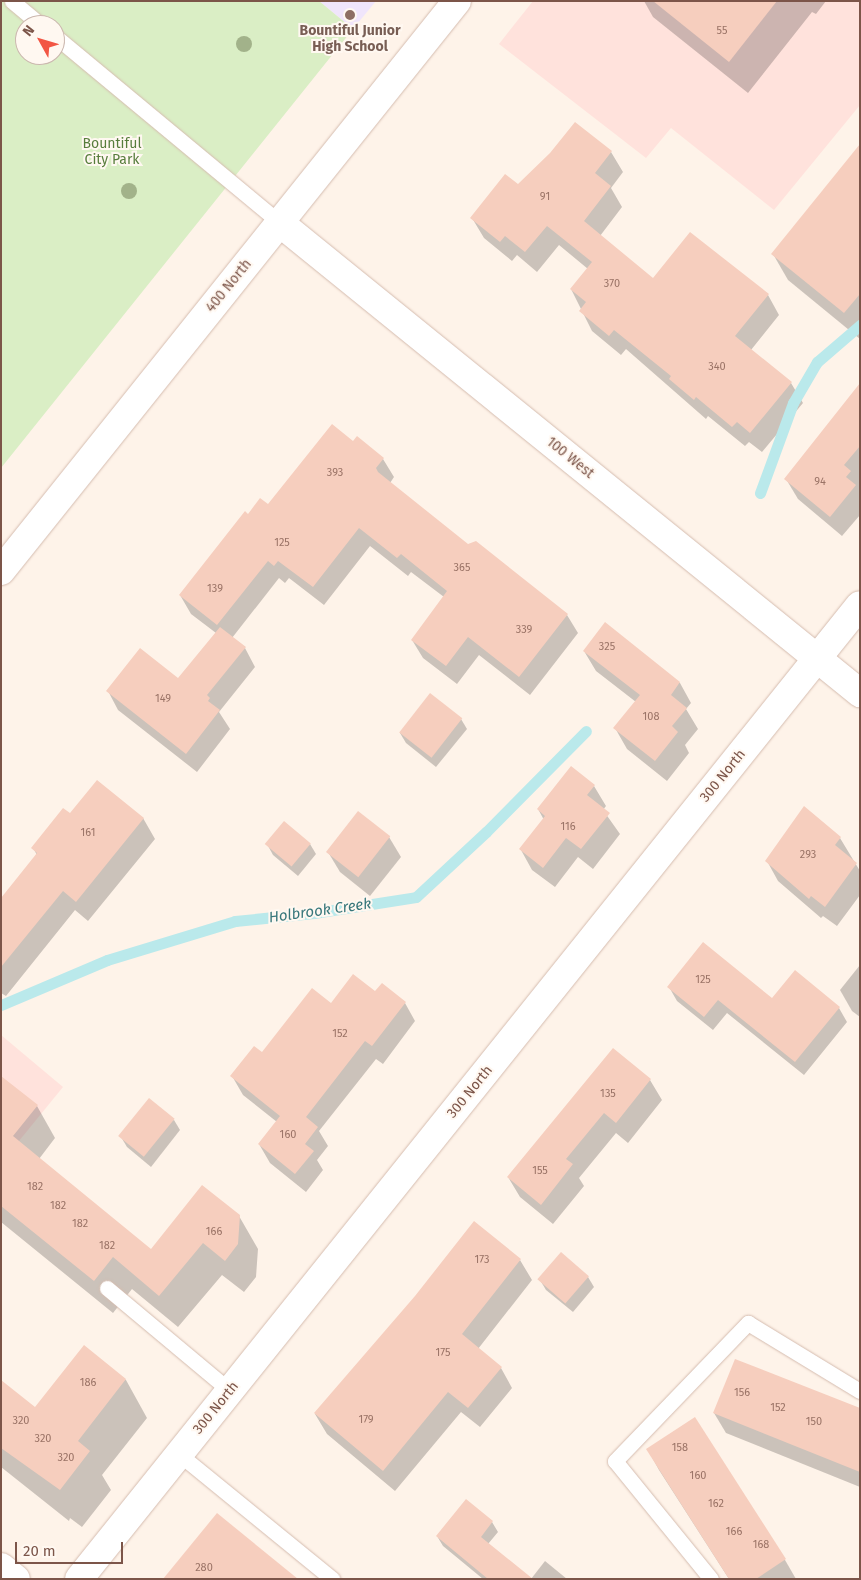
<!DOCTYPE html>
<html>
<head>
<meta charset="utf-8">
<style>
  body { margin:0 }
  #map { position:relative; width:861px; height:1580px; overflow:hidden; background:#fef3e9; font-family:"Fira Sans",sans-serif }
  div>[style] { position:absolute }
  .commercial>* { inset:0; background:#ffe2dc }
  .education>* { inset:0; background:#f0e5fb }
  .green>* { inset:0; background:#daeec5 }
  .shadow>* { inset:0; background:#0003 }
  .stream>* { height:11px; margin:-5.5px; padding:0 5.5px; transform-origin:5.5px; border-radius:5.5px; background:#bae9eb }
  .building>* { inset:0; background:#f6cebe; transform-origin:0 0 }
  .roads { filter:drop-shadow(0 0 1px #d5bcaf) drop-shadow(0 0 1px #d5bcaf) }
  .service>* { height:15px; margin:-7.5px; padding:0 7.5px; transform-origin:7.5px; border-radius:7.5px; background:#fff }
  .minor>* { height:28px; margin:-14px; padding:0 14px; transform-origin:14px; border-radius:14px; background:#fff }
  .tertiary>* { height:28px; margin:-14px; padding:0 14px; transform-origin:14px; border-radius:14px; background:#fff }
  .secondary>* { height:28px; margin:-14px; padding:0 14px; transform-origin:14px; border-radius:14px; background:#fff }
  .trees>* { width:16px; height:16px; margin:-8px; border-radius:50%; background:#a2b28a }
  .dots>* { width:14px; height:14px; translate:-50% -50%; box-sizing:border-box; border:2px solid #fff8f1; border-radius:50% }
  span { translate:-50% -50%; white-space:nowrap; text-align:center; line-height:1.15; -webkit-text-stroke:4px #fff8f1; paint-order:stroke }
  .number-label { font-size:11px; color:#9a7366 }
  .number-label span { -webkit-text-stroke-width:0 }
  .education-label { font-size:14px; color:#785e54; font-weight:700 }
  .park-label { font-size:14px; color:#577d3c }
  .street-label { font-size:14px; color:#7c5549 }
  .water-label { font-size:15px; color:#38777b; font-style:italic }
  .frame { position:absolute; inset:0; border:2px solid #7c5549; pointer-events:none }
  .north { position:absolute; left:15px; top:15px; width:50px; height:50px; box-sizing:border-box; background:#fff8f1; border:1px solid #cbb7ae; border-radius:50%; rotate:309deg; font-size:14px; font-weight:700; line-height:20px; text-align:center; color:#7c5549 }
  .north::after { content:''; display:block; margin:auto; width:18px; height:22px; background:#f25644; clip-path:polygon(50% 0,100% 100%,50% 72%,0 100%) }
  .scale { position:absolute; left:15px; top:1542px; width:108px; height:22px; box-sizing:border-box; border:2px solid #7c5549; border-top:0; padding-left:6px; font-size:15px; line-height:18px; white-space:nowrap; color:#7c5549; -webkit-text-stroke:4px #fff8f1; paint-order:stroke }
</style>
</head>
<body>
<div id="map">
  <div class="commercial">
    <i style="clip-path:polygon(533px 1px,860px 1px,860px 105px,774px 210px,671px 128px,646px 158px,499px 44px)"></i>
    <i style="clip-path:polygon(1px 1035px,63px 1087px,1px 1163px)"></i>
  </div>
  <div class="education">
    <i style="clip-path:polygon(319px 1px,376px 1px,353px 29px)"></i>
  </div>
  <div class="green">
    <i style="clip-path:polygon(evenodd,1px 1px,319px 1px,353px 29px,1px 468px,1px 1px,25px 25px,55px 25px,55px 55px,25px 55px,25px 25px)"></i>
  </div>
  <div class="shadow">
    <i style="clip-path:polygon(644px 1px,826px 1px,816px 14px,812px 12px,748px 93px,653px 17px)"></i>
    <i style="clip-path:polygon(575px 124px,611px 152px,623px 172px,611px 188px,622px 207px,600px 236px,653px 280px,768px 295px,779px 315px,751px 350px,791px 383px,803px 403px,762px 452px,749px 442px,745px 446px,708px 416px,706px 419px,626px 349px,621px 355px,592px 331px,571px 289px,588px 269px,559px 245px,537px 272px,517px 255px,512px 261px,484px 238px,472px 218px,518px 185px,551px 154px)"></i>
    <i style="clip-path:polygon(860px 146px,860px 339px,788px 280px,773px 254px)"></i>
    <i style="clip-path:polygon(860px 413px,860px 515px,842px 536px,798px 499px,786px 479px)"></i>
    <i style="clip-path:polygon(353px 443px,383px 459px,394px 477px,390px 483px,468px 545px,476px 542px,567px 615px,578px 633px,530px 695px,479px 655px,457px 684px,423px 658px,412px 640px,444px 597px,411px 572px,408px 576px,370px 546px,324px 605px,289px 578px,285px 583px,279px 578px,232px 638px,245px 648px,255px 667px,219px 712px,230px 729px,197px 772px,118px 710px,108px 691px,179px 679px,216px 633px,191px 614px,180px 595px,249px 516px,268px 506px)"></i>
    <i style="clip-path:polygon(605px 624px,680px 683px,691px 703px,686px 709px,698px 729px,685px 745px,689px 753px,667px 781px,627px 749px,615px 728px,636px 702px,596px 671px,584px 651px)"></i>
    <i style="clip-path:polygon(461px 719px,467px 729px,436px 767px,406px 743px,400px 733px)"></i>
    <i style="clip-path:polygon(594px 786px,606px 806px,603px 810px,620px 834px,593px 869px,578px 857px,555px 887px,532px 870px,521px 850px,544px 820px,538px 809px)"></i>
    <i style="clip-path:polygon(71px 815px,143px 818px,155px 839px,88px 921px,75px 910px,6px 996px,1px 993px,1px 900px,37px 855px,33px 848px)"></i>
    <i style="clip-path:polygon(389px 837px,401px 857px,370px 896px,340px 872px,328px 852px)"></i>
    <i style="clip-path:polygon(840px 838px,860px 871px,860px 895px,837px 926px,823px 916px,821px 918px,778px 881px,767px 861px)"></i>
    <i style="clip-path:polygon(267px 844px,310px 844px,316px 854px,298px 876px,273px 855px)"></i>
    <i style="clip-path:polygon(860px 965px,860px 1017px,852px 1011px,840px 990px)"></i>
    <i style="clip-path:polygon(669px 987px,839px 1008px,847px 1022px,804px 1075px,727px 1013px,713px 1030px,677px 1001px)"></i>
    <i style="clip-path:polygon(375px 993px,405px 1003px,415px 1021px,383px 1064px,376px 1059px,319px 1131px,328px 1146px,317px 1160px,323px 1170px,306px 1192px,270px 1163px,259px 1144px,277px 1122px,243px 1095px,232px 1076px,331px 1004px)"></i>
    <i style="clip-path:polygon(613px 1050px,650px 1080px,662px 1100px,628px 1143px,616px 1133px,579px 1178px,584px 1186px,553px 1224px,520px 1197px,508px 1177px)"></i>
    <i style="clip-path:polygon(1px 1077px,37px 1106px,55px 1138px,39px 1159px,151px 1251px,239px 1216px,258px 1249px,256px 1277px,244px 1292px,222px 1275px,178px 1327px,132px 1289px,113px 1313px,1px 1222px)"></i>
    <i style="clip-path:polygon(174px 1120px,180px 1130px,151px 1167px,127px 1147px,121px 1137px)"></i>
    <i style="clip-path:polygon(520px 1260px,532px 1280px,478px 1349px,501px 1368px,512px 1388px,480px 1427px,461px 1412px,395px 1491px,327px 1434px,315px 1414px)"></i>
    <i style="clip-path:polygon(588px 1277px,594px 1287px,573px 1312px,546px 1290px,540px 1280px)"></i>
    <i style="clip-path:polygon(84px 1347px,126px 1380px,147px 1418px,102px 1475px,111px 1490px,82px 1527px,70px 1518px,69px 1521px,1px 1467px,1px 1381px,35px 1409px)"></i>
    <i style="clip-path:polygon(860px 1409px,860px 1487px,726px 1433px,714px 1413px)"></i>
    <i style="clip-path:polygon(695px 1419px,785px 1560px,796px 1579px,729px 1579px,659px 1470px,648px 1450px)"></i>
    <i style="clip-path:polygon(466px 1501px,492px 1522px,498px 1532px,488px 1544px,531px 1579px,483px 1579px,443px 1546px,437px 1536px)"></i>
    <i style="clip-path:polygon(545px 1561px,567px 1579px,531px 1579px)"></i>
  </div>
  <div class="stream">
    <i style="left:760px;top:493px;width:96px;rotate:-69.9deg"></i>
    <i style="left:793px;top:403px;width:48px;rotate:-59.7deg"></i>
    <i style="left:817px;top:362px;width:57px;rotate:-40.7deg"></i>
    <i style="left:1px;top:1005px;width:115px;rotate:-23deg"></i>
    <i style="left:107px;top:960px;width:134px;rotate:-16.9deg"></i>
    <i style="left:235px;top:921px;width:79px;rotate:-5.8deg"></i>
    <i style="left:314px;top:913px;width:103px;rotate:-8.9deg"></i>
    <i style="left:416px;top:897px;width:96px;rotate:-42.9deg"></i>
    <i style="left:486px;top:832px;width:142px;rotate:-45.3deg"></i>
  </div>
  <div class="building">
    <i style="clip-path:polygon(653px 1px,777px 1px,729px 62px)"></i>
    <i style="clip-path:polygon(575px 122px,612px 151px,595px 173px,611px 186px,584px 221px,653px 278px,690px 232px,769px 294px,735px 336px,792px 382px,750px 433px,737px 422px,732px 427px,696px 397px,694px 400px,669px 379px,671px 376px,614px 330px,609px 336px,579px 311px,586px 302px,570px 289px,592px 262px,547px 226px,525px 252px,505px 236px,500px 242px,470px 218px,505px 174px,518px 184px,550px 153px)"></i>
    <i style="clip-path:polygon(860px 144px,860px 294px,844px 313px,771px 254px)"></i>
    <i style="clip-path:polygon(860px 383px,860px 446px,844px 465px,851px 471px,846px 477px,856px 485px,830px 517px,784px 479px)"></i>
    <i style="clip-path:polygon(332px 424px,353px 441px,357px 436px,384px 458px,376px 468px,378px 472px,468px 544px,476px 541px,568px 614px,519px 677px,468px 637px,446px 666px,411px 640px,447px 591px,401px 554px,397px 558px,359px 528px,313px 587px,278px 561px,274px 566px,268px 561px,217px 625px,179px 595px,245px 511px,248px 514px,260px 498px,268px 504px)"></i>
    <i style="clip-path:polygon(605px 622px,680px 682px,671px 695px,687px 708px,672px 726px,678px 732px,655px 761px,613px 728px,640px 695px,583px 651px)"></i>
    <i style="clip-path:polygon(220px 627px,246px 647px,207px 695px,210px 698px,208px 701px,220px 710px,186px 754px,106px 691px,140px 648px,178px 678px)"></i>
    <i style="left:430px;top:693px;width:41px;height:50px;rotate:38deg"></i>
    <i style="clip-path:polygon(571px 766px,595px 785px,587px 795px,610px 813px,581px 849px,566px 838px,543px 868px,519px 849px,545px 816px,537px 809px)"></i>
    <i style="clip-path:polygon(97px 780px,144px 818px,76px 902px,63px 891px,1px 967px,1px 898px,37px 853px,31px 848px,63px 808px,70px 813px)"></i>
    <i style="clip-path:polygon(804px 806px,841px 837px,835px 845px,857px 863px,825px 907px,811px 896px,809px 899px,765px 861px)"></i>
    <i style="left:358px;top:811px;width:41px;height:52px;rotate:38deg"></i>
    <i style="left:284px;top:821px;width:35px;height:30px;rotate:40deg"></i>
    <i style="clip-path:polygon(703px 942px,772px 998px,795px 970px,840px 1007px,795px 1062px,718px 1000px,704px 1017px,667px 987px)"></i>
    <i style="clip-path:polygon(353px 974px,375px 991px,382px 983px,406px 1002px,372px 1046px,365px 1041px,306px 1117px,318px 1127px,305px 1144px,314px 1151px,295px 1174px,258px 1144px,280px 1116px,230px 1076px,254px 1046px,262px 1052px,312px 988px,331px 1003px)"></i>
    <i style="clip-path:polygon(613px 1048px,651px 1079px,616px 1123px,604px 1113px,566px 1159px,573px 1164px,541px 1205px,507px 1177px)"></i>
    <i style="clip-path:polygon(1px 1076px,38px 1105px,13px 1136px,151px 1249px,202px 1185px,240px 1215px,238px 1244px,225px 1261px,203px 1243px,159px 1296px,113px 1257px,94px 1281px,1px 1206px)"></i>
    <i style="left:149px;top:1098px;width:33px;height:49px;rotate:39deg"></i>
    <i style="clip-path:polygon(474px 1221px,521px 1259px,462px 1334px,502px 1367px,468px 1408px,448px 1392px,383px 1471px,314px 1413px,415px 1296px)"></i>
    <i style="left:561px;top:1252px;width:37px;height:36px;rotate:41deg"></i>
    <i style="clip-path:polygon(84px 1345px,126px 1379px,78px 1441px,90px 1451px,60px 1490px,1px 1448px,1px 1380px,35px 1407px)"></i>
    <i style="clip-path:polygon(735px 1359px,860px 1408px,860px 1472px,713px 1413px)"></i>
    <i style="clip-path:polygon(695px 1417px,786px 1559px,756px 1579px,729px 1579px,646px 1449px)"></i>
    <i style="clip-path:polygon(466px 1499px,493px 1521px,481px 1537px,533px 1579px,488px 1579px,436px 1536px)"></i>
    <i style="clip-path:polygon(217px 1513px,298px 1579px,163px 1579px)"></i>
  </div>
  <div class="roads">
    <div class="service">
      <i style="left:12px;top:1px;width:38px;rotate:40deg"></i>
      <i style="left:55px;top:36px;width:293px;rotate:39.7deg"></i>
      <i style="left:107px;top:1288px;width:160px;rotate:39.9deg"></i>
      <i style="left:179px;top:1454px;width:198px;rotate:39.2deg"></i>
      <i style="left:711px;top:1579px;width:152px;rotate:-129.1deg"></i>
      <i style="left:615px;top:1461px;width:192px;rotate:-46.1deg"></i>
      <i style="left:748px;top:1323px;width:131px;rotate:31.3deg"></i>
    </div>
    <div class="minor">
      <i style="left:79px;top:1579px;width:1248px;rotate:-51.28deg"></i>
    </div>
    <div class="tertiary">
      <i style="left:280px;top:223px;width:747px;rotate:39.02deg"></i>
    </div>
    <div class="secondary">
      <i style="left:1px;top:571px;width:730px;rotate:-51.34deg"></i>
      <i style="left:1px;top:1567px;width:19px;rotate:39deg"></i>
    </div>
  </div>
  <div class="trees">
    <i style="left:244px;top:44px"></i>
    <i style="left:129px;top:191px"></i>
  </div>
  <div class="dots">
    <i style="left:350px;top:15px;background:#8d6e63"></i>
  </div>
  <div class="number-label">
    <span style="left:722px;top:31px">55</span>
    <span style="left:545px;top:197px">91</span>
    <span style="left:612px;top:284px">370</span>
    <span style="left:717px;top:367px">340</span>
    <span style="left:335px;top:473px">393</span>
    <span style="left:820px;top:482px">94</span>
    <span style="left:282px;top:543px">125</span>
    <span style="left:462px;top:568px">365</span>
    <span style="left:215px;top:589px">139</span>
    <span style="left:524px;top:630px">339</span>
    <span style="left:607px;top:647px">325</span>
    <span style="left:163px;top:699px">149</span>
    <span style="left:651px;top:717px">108</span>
    <span style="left:568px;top:827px">116</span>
    <span style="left:88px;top:833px">161</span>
    <span style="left:808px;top:855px">293</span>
    <span style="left:703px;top:980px">125</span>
    <span style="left:340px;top:1034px">152</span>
    <span style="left:608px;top:1094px">135</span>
    <span style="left:288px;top:1135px">160</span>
    <span style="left:540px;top:1171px">155</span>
    <span style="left:35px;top:1187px">182</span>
    <span style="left:58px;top:1206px">182</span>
    <span style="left:80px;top:1224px">182</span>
    <span style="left:214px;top:1232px">166</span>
    <span style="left:107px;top:1246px">182</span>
    <span style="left:482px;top:1260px">173</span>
    <span style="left:443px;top:1353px">175</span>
    <span style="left:88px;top:1383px">186</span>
    <span style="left:742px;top:1393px">156</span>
    <span style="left:778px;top:1408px">152</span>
    <span style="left:366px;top:1420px">179</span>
    <span style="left:21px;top:1421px">320</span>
    <span style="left:814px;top:1422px">150</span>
    <span style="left:43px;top:1439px">320</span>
    <span style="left:680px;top:1448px">158</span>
    <span style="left:66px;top:1458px">320</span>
    <span style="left:698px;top:1476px">160</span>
    <span style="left:716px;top:1504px">162</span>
    <span style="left:734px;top:1532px">166</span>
    <span style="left:761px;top:1545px">168</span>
    <span style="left:204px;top:1568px">280</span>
  </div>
  <div class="education-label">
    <span style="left:350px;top:39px">Bountiful Junior<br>High School</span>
  </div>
  <div class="park-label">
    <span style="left:112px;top:152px">Bountiful<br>City Park</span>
  </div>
  <div class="street-label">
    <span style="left:229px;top:286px;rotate:-51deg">400 North</span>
    <span style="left:570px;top:458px;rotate:39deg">100 West</span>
    <span style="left:723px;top:776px;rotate:-51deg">300 North</span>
    <span style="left:470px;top:1092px;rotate:-51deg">300 North</span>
    <span style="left:216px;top:1408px;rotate:-51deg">300 North</span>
  </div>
  <div class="water-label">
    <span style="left:320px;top:911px;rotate:-8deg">Holbrook Creek</span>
  </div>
  <div class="frame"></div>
  <div class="north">N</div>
  <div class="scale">20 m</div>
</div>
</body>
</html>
